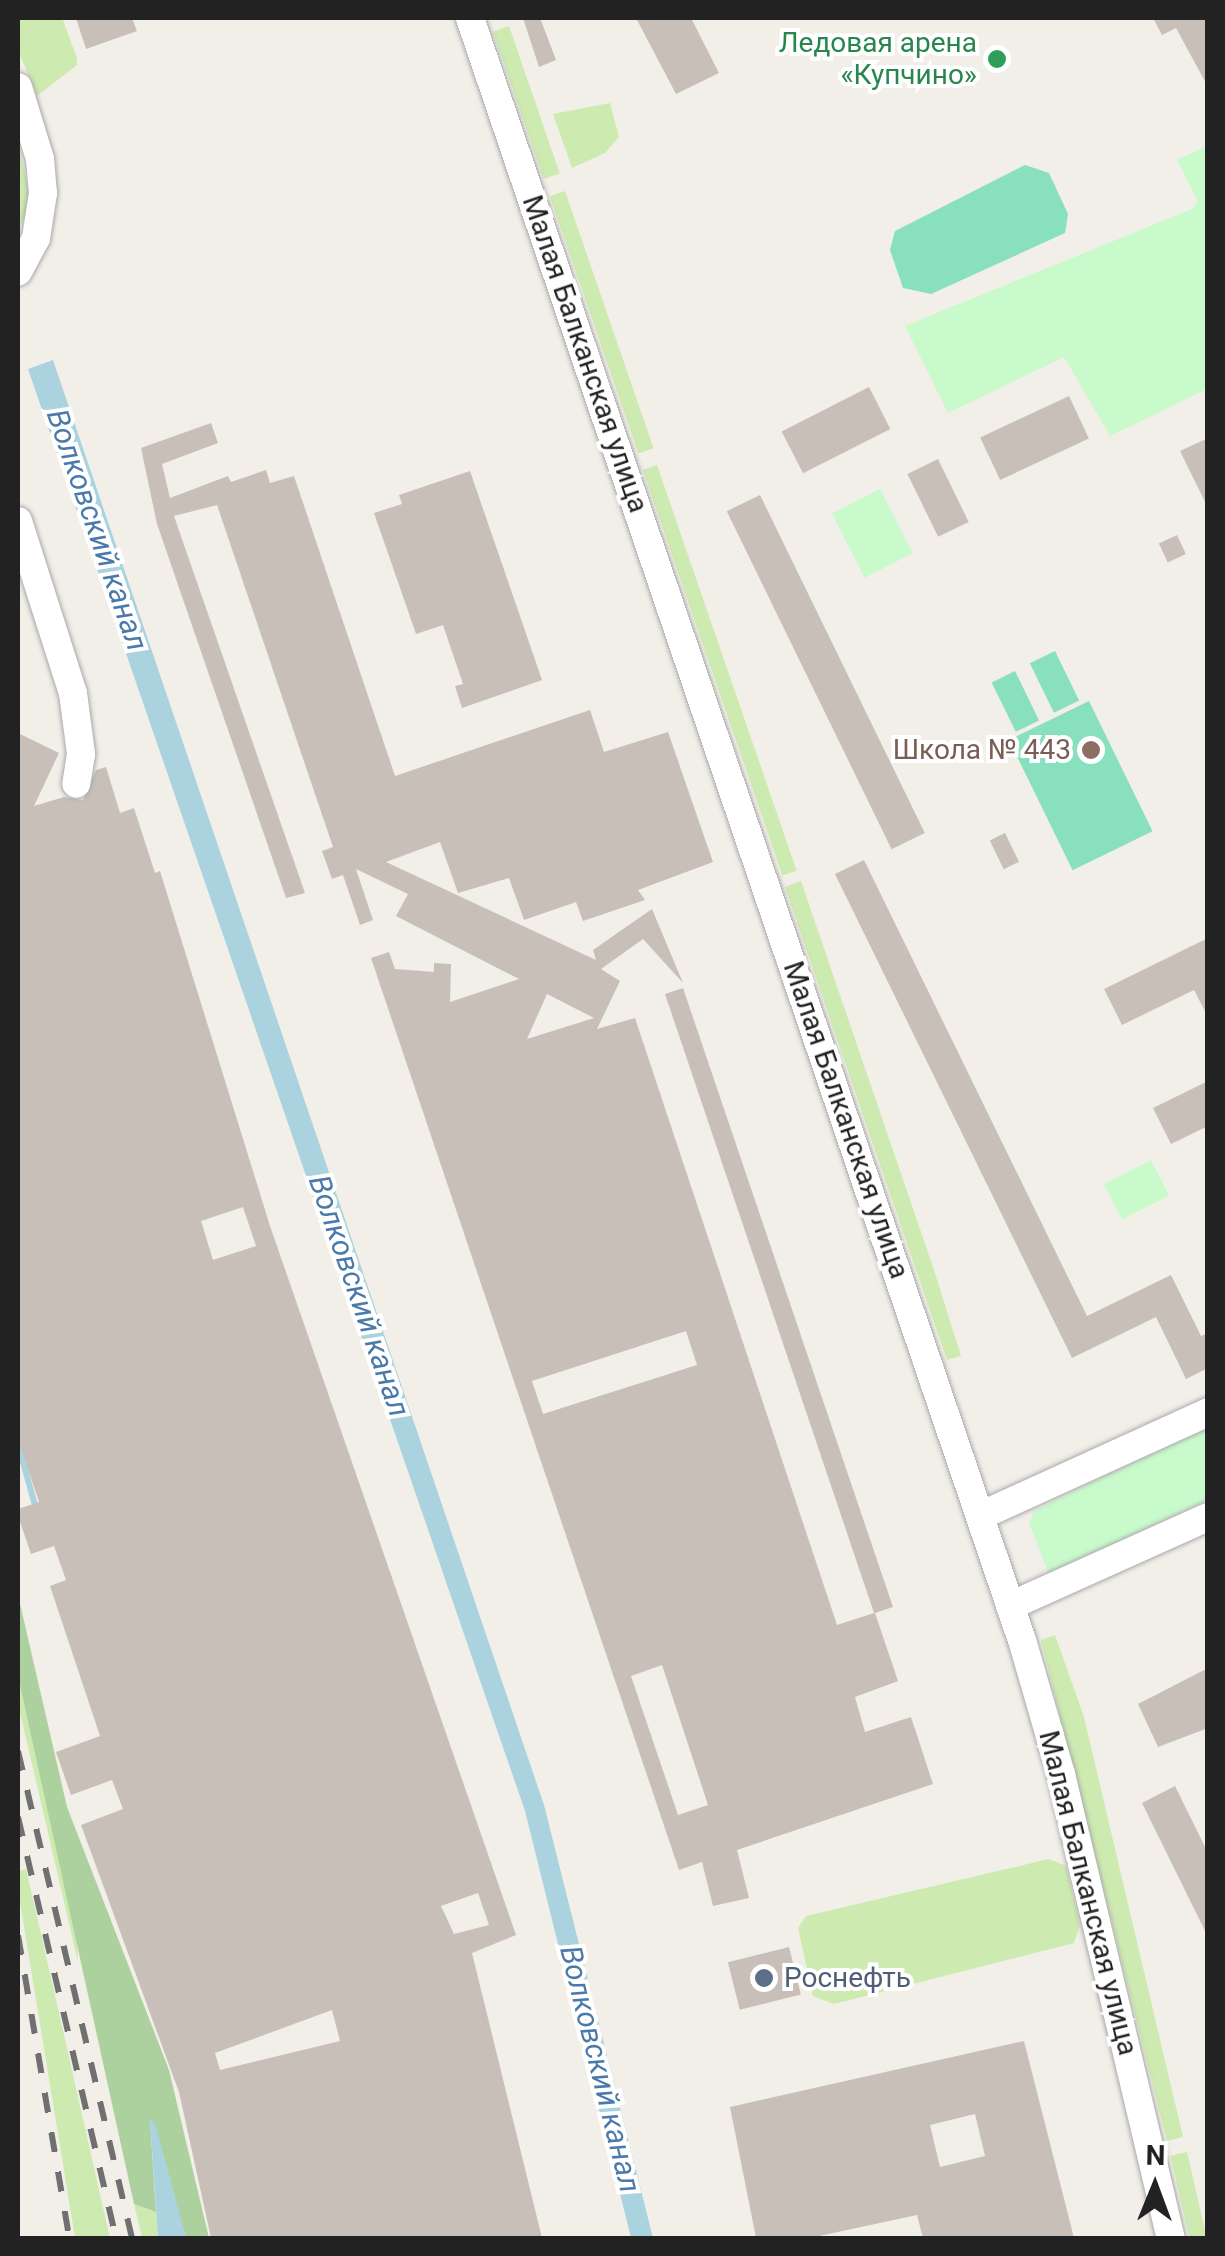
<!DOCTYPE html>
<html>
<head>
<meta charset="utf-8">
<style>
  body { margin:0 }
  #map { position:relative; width:1225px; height:2256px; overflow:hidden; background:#f2efe9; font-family:Roboto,sans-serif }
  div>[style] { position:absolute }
  .grass>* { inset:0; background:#cdebb0; transform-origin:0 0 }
  .forest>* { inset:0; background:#add19e }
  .park>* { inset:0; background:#c8facc; transform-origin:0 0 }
  .pitch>* { inset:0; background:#88e0be; transform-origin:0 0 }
  .water>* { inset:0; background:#aad3df }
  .stream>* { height:6px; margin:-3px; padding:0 3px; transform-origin:3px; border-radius:3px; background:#aad3df }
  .building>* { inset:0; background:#c7bfb8; transform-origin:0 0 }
  .roads { filter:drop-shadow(0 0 2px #a9a9a9) drop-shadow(0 0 2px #a9a9a9) }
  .minor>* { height:28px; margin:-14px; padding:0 14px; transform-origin:14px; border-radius:14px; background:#fff }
  .rail>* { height:6px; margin-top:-3px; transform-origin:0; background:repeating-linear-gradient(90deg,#707070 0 20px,transparent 0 40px) }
  .dots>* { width:28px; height:28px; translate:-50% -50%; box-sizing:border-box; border:5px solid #fff; border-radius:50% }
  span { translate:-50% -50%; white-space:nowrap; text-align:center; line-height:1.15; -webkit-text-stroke:8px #fff; paint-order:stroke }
  .leisure-label { font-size:28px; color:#27864d }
  .right { translate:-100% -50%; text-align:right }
  .street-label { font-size:28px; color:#222 }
  .education-label { font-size:28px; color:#785e54 }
  .service-label { font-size:28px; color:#4e5e75 }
  .left { translate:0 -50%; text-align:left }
  .water-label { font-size:30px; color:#4a7aab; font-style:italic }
  .frame { position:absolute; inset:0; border:20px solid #222; pointer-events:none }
  .north { position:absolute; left:1105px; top:2136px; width:100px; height:100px; -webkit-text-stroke:8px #fff; paint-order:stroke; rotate:1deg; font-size:28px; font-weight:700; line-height:40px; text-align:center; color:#222 }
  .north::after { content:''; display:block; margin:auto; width:35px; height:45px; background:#222; clip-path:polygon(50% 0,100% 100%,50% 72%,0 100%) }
</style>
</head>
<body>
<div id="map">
  <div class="grass">
    <i style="clip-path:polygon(18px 18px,62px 18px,77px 58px,77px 65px,37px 96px,18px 50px)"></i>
    <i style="left:509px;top:26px;width:156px;height:17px;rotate:71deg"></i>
    <i style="clip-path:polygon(610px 103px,619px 137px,605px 153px,572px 168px,553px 114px)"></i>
    <i style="clip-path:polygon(18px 141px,31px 204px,18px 231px)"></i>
    <i style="left:565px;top:191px;width:272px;height:16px;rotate:71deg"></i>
    <i style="left:657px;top:465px;width:429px;height:15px;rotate:71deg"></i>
    <i style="clip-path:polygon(801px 881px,935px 1273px,961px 1356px,947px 1360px,785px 887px)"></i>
    <i style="clip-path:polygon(1055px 1635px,1084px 1717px,1183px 2137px,1167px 2141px,1041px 1640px)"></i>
    <i style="clip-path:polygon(18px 1676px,77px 1937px,78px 1962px,18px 1704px)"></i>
    <i style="clip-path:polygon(1049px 1859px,1066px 1866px,1080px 1925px,1074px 1943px,834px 2004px,813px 1996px,798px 1928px,806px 1916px)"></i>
    <i style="clip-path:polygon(26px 1869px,52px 1982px,110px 2238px,75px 2238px,18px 1890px,18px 1871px)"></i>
    <i style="left:1187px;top:2152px;width:88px;height:17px;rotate:77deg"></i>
    <i style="clip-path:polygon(134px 2204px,156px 2212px,158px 2238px,142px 2238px)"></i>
  </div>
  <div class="forest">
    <i style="clip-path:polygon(18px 1595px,67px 1807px,169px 2070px,209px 2238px,186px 2238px,150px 2119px,156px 2212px,134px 2204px,18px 1676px)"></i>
  </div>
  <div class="park">
    <i style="clip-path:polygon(1207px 146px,1207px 389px,1110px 436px,1064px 357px,948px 413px,905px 326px,1192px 209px,1198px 202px,1177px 160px)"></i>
    <i style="left:880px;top:489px;width:72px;height:54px;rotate:63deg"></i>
    <i style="left:1151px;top:1160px;width:40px;height:53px;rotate:63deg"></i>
    <i style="clip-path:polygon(1207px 1426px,1207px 1500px,1049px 1574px,1029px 1523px,1034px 1511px)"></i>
  </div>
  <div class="pitch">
    <i style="clip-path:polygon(1025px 165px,1049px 173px,1068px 214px,1065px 233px,931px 294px,903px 288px,890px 250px,895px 231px)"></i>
    <i style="left:1055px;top:651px;width:55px;height:28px;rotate:64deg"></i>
    <i style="left:1015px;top:671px;width:55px;height:26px;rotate:64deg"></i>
    <i style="left:1089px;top:701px;width:145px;height:89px;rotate:64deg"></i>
  </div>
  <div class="water">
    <i style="clip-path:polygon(53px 360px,544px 1805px,653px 2238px,631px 2238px,525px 1811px,28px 369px)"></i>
    <i style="clip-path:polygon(150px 2119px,155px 2123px,186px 2238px,158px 2238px)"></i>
  </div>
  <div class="stream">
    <i style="left:18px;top:1444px;width:67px;rotate:74.5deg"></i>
  </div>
  <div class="building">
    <i style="clip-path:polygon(76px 18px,132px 18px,137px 31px,86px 49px)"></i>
    <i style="clip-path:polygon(523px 18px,540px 18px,556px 60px,539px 67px)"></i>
    <i style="clip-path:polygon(636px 18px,691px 18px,719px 73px,676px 94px)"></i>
    <i style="clip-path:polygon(1153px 18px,1208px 18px,1208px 87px,1176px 28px,1162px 35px)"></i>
    <i style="left:869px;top:387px;width:47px;height:98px;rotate:63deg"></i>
    <i style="left:1069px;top:396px;width:47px;height:98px;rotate:65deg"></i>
    <i style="clip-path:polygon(evenodd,211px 423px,218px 443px,162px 464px,170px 498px,228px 476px,231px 482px,266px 470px,270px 483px,294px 476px,395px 776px,590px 710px,604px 752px,668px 732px,713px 862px,638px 890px,645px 900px,583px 921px,576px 902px,524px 920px,509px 878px,458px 893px,440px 842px,386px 862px,596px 960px,593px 950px,652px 909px,683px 983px,643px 939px,601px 969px,620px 981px,597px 1029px,635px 1018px,837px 1625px,874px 1613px,665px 994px,683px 988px,893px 1607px,875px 1613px,898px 1681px,855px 1697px,865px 1732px,911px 1717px,933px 1784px,737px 1850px,749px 1898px,713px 1906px,702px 1862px,679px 1870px,371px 958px,389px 952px,395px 969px,434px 972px,434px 963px,451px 964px,450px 1002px,519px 979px,396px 916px,408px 894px,356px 869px,373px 920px,360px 925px,343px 875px,332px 879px,322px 851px,333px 847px,217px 505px,174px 516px,305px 893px,286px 898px,157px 524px,141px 448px,211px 423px,547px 994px,594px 1018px,527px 1039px,547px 994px,211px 423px,686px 1331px,697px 1365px,543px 1414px,532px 1381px,686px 1331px,211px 423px,662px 1665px,708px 1805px,678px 1815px,631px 1676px,662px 1665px)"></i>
    <i style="clip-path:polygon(1208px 438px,1208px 508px,1180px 451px)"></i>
    <i style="left:938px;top:459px;width:70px;height:34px;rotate:64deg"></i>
    <i style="clip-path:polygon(470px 471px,542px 680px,462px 708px,455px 686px,463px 684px,443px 625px,416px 634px,374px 513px,402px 504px,399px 495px)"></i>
    <i style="left:760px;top:495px;width:376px;height:37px;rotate:64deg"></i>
    <i style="left:1177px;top:535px;width:21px;height:20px;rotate:65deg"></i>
    <i style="clip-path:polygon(evenodd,18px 733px,59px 753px,34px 806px,64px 797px,83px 800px,96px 770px,106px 767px,120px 813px,134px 808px,155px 873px,160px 871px,270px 1226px,516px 1935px,472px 1953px,542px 2238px,211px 2238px,179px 2092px,81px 1825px,123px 1809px,112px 1780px,71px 1795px,56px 1752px,100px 1736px,50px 1586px,66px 1580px,54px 1546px,31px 1554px,18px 1516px,18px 1509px,39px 1502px,18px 1439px,18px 733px,243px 1207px,256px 1246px,213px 1260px,201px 1221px,243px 1207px,18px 733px,478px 1893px,489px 1925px,454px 1934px,441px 1906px,478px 1893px,18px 733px,332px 2010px,340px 2041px,220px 2070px,215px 2053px,332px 2010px)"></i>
    <i style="left:1005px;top:833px;width:32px;height:17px;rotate:64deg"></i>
    <i style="clip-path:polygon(864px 860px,1087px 1316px,1171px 1275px,1201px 1336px,1208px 1333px,1208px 1368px,1186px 1379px,1156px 1317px,1072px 1358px,835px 874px)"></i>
    <i style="clip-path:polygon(1208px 938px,1208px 1017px,1194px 990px,1122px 1025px,1104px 989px)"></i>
    <i style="clip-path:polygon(1208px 1081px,1208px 1126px,1171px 1144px,1153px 1108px)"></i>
    <i style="clip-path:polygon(1208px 1668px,1208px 1728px,1158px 1747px,1138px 1704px)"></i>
    <i style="clip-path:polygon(1175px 1786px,1208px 1853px,1208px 1937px,1142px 1803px)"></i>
    <i style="left:789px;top:1947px;width:49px;height:63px;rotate:76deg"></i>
    <i style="clip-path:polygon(evenodd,1024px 2041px,1074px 2238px,923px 2238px,917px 2215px,810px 2238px,756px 2238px,730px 2107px,1024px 2041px,975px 2114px,985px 2156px,940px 2167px,930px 2125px,975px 2114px)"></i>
  </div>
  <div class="roads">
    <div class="minor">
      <i style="left:470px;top:18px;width:1713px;rotate:71.21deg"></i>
      <i style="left:1022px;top:1640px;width:140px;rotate:73.8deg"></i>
      <i style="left:1061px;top:1774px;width:477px;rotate:76.7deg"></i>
      <i style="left:18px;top:87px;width:75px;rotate:73deg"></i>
      <i style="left:40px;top:159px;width:34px;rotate:85deg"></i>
      <i style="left:43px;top:193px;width:46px;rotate:98.8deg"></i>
      <i style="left:36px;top:238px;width:38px;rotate:118deg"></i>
      <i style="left:18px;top:521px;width:181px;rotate:72.3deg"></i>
      <i style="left:73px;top:693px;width:62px;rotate:82.5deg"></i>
      <i style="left:81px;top:754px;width:30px;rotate:99deg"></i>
      <i style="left:980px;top:1516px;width:251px;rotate:-24.5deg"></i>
      <i style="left:1010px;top:1606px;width:217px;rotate:-24.2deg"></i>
    </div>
  </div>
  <div class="rail">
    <i style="left:18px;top:1751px;width:500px;rotate:76.83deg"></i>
    <i style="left:18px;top:1817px;width:432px;rotate:76.9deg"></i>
    <i style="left:18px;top:1935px;width:307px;rotate:80.4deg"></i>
  </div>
  <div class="dots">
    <i style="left:997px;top:59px;background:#2e9e5b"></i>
    <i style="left:1091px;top:750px;background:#8d6e63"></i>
    <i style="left:764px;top:1978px;background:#5c6f8a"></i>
  </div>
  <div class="leisure-label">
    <span class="right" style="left:977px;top:59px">Ледовая арена<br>«Купчино»</span>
  </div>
  <div class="street-label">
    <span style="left:585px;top:354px;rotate:71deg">Малая Балканская улица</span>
    <span style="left:846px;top:1120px;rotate:71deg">Малая Балканская улица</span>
    <span style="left:1088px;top:1893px;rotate:76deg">Малая Балканская улица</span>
  </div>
  <div class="education-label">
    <span class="right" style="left:1071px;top:750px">Школа № 443</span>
  </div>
  <div class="service-label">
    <span class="left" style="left:784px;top:1978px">Роснефть</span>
  </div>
  <div class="water-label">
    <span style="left:97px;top:530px;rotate:71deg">Волковский канал</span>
    <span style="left:359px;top:1296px;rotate:71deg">Волковский канал</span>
    <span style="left:600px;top:2069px;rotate:76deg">Волковский канал</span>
  </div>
  <div class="frame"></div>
  <div class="north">N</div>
</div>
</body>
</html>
